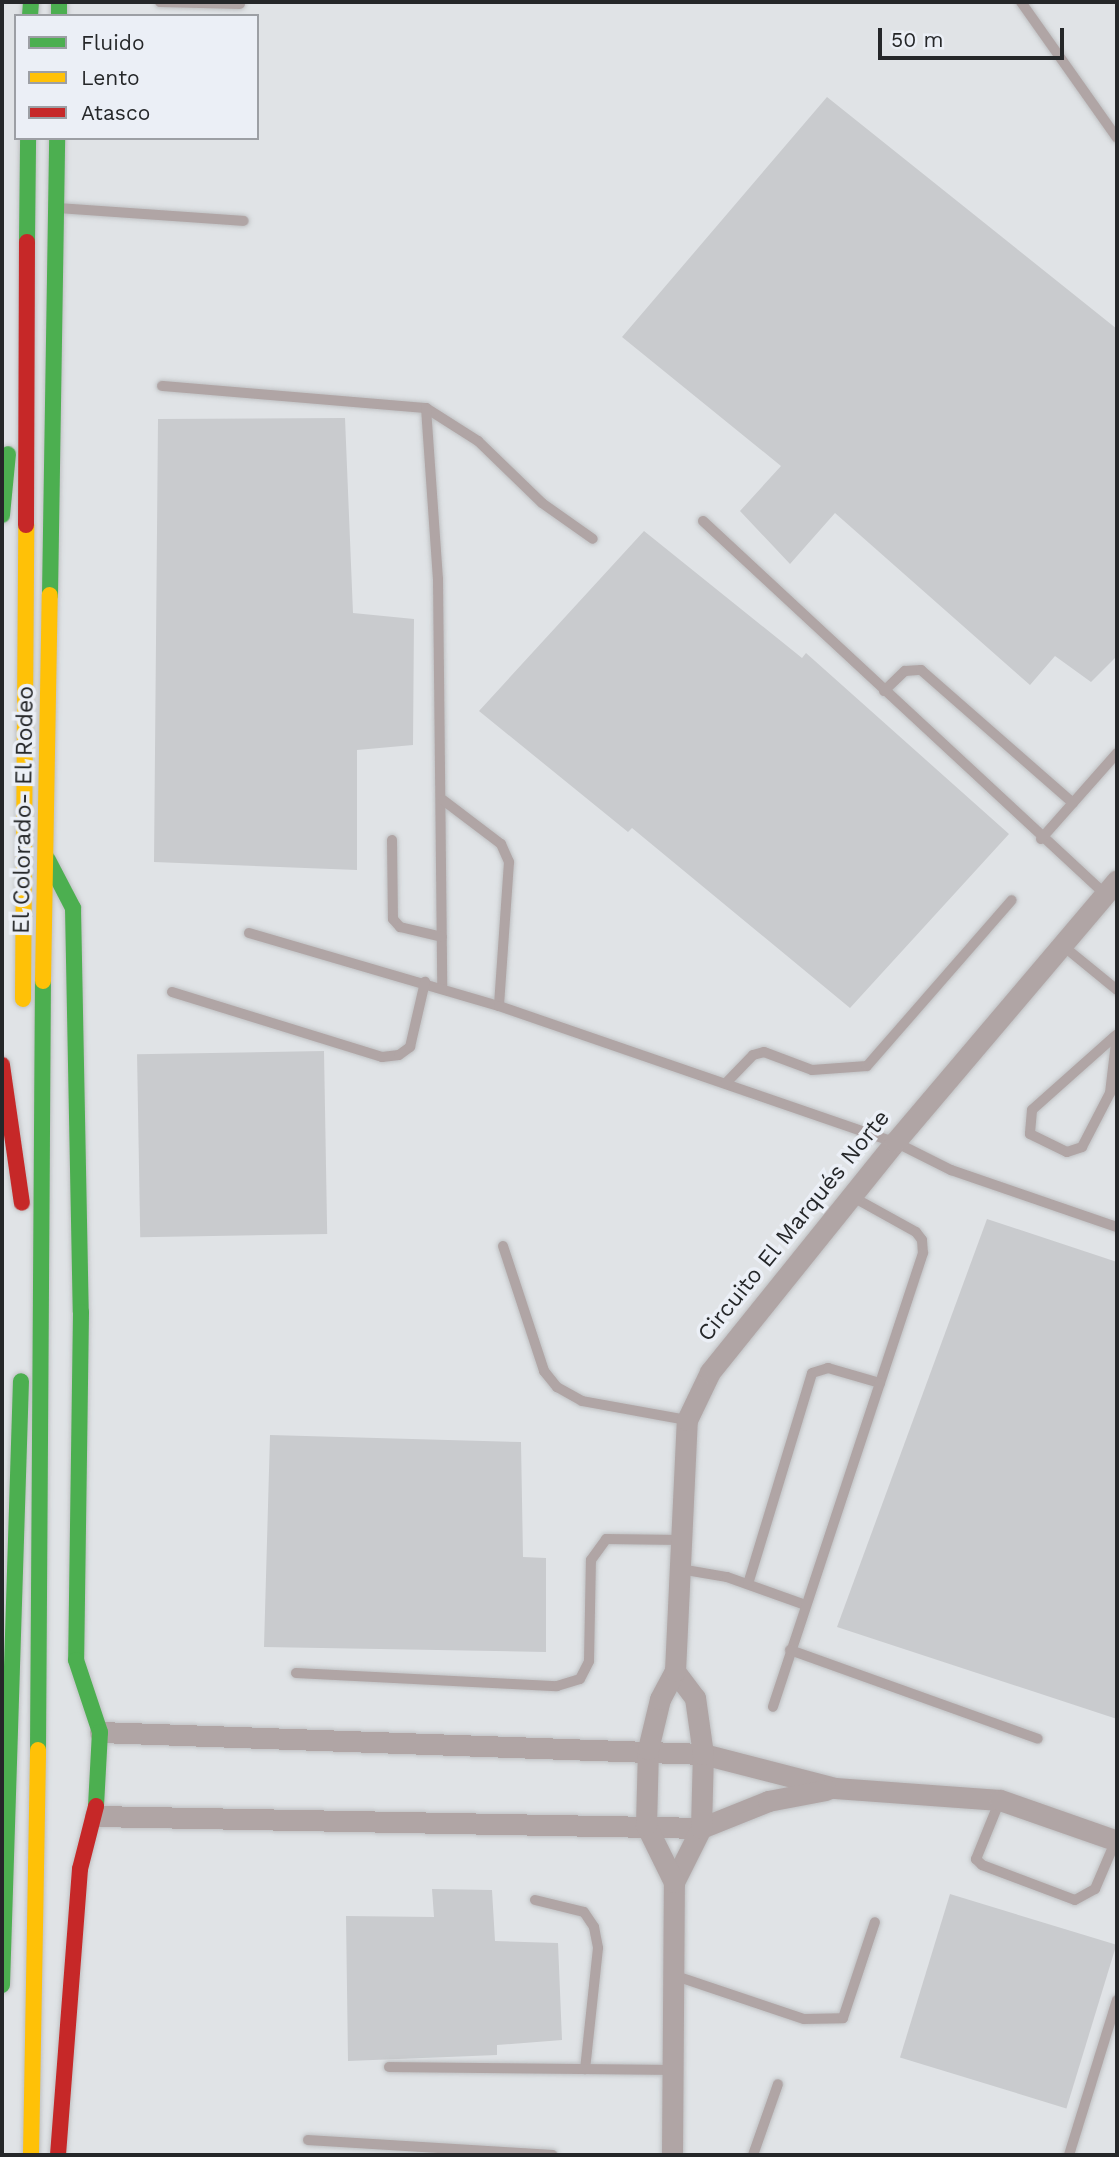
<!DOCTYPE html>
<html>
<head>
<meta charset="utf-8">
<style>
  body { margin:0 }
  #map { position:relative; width:1119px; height:2157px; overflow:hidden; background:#e0e3e6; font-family:"Work Sans",sans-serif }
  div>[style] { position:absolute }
  .building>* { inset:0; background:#c9cbce; transform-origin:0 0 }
  .roads { filter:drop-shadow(0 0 2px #bfc1c3) drop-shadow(0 0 2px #bfc1c3) }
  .lane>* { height:10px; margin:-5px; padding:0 5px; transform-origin:5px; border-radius:5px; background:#b0a5a5 }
  .street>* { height:21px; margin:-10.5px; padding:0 10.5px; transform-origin:10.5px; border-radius:10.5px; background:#b0a5a5 }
  .fast>* { height:16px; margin:-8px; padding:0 8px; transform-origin:8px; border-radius:8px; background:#4caf50 }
  .slow>* { height:16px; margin:-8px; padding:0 8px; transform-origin:8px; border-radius:8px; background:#ffc107 }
  .jam>* { height:16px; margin:-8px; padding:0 8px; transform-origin:8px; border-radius:8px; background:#c62828 }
  span { translate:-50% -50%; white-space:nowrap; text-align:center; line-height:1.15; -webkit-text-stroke:7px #ebeff6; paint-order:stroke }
  .street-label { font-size:23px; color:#252729 }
  .frame { position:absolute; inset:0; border:4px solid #252729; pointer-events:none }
  .legend { position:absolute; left:14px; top:14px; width:245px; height:126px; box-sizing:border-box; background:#ebeff6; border:2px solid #9c9fa4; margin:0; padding:9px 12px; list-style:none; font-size:21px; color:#252729 }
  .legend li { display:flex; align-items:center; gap:14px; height:35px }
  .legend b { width:35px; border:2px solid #9c9fa4 }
  .scale { position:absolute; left:878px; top:28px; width:186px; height:32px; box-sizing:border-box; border:4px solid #252729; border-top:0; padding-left:9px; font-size:21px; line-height:24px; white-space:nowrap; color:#252729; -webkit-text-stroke:5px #ebeff6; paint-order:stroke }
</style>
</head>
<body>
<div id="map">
  <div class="building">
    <i style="clip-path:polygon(827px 97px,1117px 329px,1117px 656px,1091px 682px,1055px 656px,1030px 685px,835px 513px,790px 564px,740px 511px,781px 466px,622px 337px)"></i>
    <i style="clip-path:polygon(345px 418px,353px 613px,414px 619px,413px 745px,357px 750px,357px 870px,154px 862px,158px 419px)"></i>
    <i style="clip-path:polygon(644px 531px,802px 658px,806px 653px,1009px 834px,850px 1008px,632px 828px,628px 832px,479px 711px)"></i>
    <i style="left:324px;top:1051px;width:183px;height:187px;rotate:89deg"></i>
    <i style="clip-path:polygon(987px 1219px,1117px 1262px,1117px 1719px,837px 1627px)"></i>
    <i style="clip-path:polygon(270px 1435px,521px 1442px,523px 1557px,546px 1558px,546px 1652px,264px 1647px)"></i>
    <i style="clip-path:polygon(432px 1889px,492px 1890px,495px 1941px,558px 1943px,562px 2040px,497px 2045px,497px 2055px,348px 2061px,346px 1916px,434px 1917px)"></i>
    <i style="left:950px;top:1894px;width:174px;height:171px;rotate:17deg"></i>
  </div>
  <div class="roads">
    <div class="lane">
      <i style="left:160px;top:2px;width:80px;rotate:1.4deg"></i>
      <i style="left:1021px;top:2px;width:166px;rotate:54.8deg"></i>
      <i style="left:59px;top:208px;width:185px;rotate:4deg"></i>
      <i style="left:162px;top:386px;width:265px;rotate:4.8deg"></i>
      <i style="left:426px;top:408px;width:62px;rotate:32.4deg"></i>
      <i style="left:478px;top:441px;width:89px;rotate:44.1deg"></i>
      <i style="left:542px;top:503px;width:62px;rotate:35.2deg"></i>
      <i style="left:426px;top:408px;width:171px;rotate:86deg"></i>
      <i style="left:438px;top:579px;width:408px;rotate:89.4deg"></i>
      <i style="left:703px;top:521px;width:548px;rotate:42.86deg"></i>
      <i style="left:884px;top:691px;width:29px;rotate:-44deg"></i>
      <i style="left:905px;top:671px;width:16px;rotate:-4deg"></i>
      <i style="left:921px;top:670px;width:202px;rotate:41.2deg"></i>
      <i style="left:443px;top:800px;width:73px;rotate:37.2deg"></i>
      <i style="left:501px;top:844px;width:20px;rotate:66deg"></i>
      <i style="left:509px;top:862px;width:144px;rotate:94deg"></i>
      <i style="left:1041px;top:839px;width:115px;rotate:-48.5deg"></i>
      <i style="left:392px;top:840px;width:79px;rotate:89.3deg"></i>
      <i style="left:393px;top:919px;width:11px;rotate:49deg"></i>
      <i style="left:400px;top:927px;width:43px;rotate:13.4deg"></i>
      <i style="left:249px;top:933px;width:260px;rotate:16.3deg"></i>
      <i style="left:499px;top:1006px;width:419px;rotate:19deg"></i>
      <i style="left:895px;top:1142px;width:63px;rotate:26.6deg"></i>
      <i style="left:951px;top:1170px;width:176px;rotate:19deg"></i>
      <i style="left:1062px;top:945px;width:71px;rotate:39.3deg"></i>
      <i style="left:172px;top:992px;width:220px;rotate:17.2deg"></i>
      <i style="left:382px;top:1057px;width:17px;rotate:-7deg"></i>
      <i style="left:399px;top:1055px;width:14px;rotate:-36deg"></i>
      <i style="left:410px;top:1047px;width:67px;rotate:-77deg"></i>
      <i style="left:1115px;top:1036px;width:111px;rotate:138.3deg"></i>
      <i style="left:1032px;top:1110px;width:24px;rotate:95deg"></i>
      <i style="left:1030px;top:1134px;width:41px;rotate:25.9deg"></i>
      <i style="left:1067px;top:1152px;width:16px;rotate:-18deg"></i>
      <i style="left:1082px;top:1147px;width:61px;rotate:-62.6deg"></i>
      <i style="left:1110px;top:1093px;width:59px;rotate:-83.2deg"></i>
      <i style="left:726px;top:1083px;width:39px;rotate:-46deg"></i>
      <i style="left:753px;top:1055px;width:11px;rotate:-15deg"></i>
      <i style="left:764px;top:1052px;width:51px;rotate:20.6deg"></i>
      <i style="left:812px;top:1070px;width:55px;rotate:-4.2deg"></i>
      <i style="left:867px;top:1066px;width:220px;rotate:-48.9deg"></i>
      <i style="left:851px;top:1196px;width:74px;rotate:29deg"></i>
      <i style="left:916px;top:1232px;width:10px;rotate:53deg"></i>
      <i style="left:922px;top:1240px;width:13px;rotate:86deg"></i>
      <i style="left:923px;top:1253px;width:137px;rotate:108.3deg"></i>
      <i style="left:503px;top:1246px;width:132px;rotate:71.8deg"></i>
      <i style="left:544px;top:1371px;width:21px;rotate:51deg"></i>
      <i style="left:557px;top:1387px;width:29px;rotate:29deg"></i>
      <i style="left:582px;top:1401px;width:107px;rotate:10.3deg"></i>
      <i style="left:680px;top:1569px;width:48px;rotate:9.7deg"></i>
      <i style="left:727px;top:1577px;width:81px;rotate:19.6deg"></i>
      <i style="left:748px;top:1584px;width:220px;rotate:-73.1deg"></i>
      <i style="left:812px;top:1373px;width:17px;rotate:-17deg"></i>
      <i style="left:828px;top:1368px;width:54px;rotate:16.1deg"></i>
      <i style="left:880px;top:1383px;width:341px;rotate:108.3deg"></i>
      <i style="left:790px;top:1650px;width:263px;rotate:19.7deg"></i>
      <i style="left:296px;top:1673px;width:261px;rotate:2.9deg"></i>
      <i style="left:557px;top:1686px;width:24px;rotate:-17deg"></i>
      <i style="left:580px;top:1679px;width:20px;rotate:-63deg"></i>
      <i style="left:589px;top:1661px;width:101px;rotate:-88.9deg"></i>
      <i style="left:591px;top:1560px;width:26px;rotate:-54deg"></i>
      <i style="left:606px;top:1539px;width:75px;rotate:0.8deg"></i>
      <i style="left:1000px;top:1800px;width:64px;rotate:112.1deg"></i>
      <i style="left:976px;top:1859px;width:8px;rotate:45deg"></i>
      <i style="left:982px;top:1865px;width:99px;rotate:20.6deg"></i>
      <i style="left:1075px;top:1900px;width:23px;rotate:-29deg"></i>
      <i style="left:1095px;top:1889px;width:53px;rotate:-66.8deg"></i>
      <i style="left:535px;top:1900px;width:50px;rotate:13.8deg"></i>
      <i style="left:584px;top:1912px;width:18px;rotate:56deg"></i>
      <i style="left:594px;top:1927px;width:21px;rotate:79deg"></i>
      <i style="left:598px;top:1948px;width:122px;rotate:96.1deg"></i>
      <i style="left:673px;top:1975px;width:138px;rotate:18.6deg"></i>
      <i style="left:804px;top:2019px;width:39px;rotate:-1deg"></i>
      <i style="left:843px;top:2018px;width:101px;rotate:-71.6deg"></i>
      <i style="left:389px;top:2067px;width:283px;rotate:0.6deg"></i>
      <i style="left:308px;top:2140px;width:245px;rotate:3.5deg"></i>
      <i style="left:753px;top:2155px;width:75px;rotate:-70.6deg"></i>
      <i style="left:1069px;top:2155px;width:162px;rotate:-72.8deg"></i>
    </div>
    <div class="street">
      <i style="left:100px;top:1732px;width:603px;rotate:2.09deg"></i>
      <i style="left:703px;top:1754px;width:136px;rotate:14.4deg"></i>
      <i style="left:835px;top:1788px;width:165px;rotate:4.2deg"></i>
      <i style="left:1000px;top:1800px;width:124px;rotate:19.3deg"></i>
      <i style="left:95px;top:1816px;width:606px;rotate:1.13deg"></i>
      <i style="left:701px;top:1828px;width:72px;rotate:-21.9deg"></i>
      <i style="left:768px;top:1801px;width:59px;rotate:-10.7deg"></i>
      <i style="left:674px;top:1882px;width:60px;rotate:-63.4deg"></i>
      <i style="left:701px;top:1828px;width:74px;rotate:-88.5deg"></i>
      <i style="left:703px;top:1754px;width:57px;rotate:-98.1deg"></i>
      <i style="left:695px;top:1698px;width:34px;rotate:-127deg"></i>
      <i style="left:672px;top:2155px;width:273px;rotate:-89.6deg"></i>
      <i style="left:674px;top:1882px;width:64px;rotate:-116.2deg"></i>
      <i style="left:646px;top:1825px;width:76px;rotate:-88.5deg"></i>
      <i style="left:648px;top:1749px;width:51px;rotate:-76.5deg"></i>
      <i style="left:660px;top:1699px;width:32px;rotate:-62deg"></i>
      <i style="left:675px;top:1671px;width:251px;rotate:-87.3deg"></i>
      <i style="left:687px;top:1420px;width:53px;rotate:-64.4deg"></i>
      <i style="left:710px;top:1372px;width:295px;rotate:-51.2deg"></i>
      <i style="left:895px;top:1142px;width:343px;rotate:-49.7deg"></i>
    </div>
    <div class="fast">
      <i style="left:59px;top:2px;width:14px;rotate:90deg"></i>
      <i style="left:30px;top:16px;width:14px;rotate:-86deg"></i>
      <i style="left:27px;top:242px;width:104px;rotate:-89.4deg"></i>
      <i style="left:2px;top:515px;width:61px;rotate:-84.4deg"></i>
      <i style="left:50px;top:595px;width:457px;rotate:-89.1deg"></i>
      <i style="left:48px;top:860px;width:54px;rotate:62.5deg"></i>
      <i style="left:73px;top:908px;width:404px;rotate:88.9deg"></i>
      <i style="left:81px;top:1312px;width:348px;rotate:90.8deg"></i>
      <i style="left:76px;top:1660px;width:76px;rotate:71.6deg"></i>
      <i style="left:100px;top:1732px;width:74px;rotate:93.1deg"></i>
      <i style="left:38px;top:1750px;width:769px;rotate:-89.63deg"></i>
      <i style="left:2px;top:1985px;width:604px;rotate:-88.2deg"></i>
    </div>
    <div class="slow">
      <i style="left:43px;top:981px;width:386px;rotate:-89deg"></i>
      <i style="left:23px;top:999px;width:474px;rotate:-89.6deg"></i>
      <i style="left:31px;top:2155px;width:405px;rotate:-89deg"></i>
    </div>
    <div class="jam">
      <i style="left:26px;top:525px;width:283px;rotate:-89.8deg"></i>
      <i style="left:2px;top:1065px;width:139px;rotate:81.8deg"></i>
      <i style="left:58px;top:2155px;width:287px;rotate:-85.6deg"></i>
      <i style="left:80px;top:1869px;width:65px;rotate:-75.7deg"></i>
    </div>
  </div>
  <div class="street-label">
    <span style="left:24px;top:810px;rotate:-89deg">El Colorado- El Rodeo</span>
    <span style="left:794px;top:1226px;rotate:-51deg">Circuito El Marqués Norte</span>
  </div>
  <div class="frame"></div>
  <ul class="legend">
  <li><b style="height:9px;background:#4caf50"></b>Fluido</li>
  <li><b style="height:9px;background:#ffc107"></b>Lento</li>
  <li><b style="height:9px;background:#c62828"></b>Atasco</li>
  </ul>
  <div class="scale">50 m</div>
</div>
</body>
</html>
